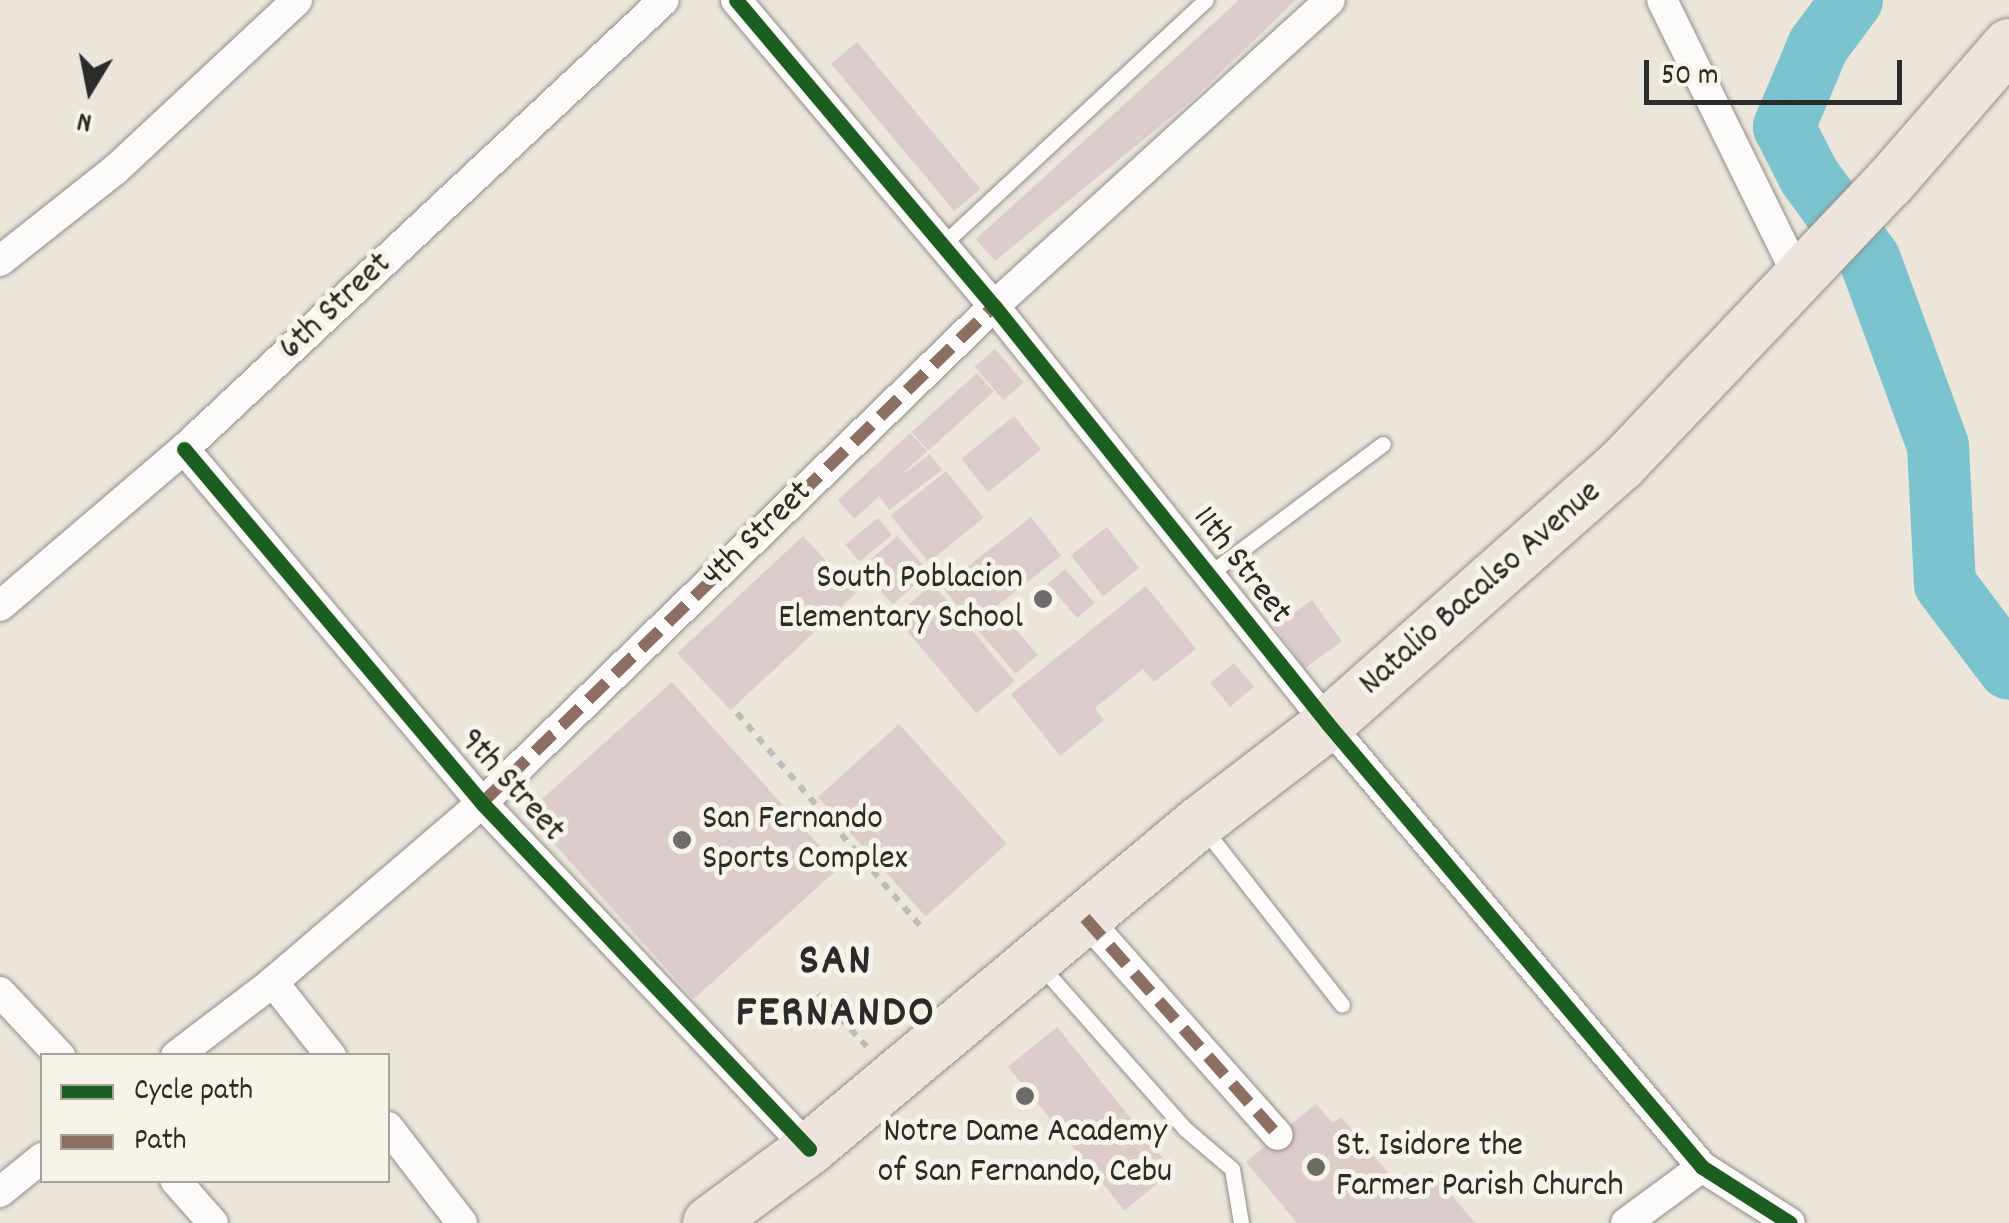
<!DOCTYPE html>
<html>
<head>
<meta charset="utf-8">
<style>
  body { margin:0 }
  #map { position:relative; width:2009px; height:1223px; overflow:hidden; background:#ebe5da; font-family:Dekko,sans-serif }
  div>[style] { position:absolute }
  .river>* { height:62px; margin:-31px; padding:0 31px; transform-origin:31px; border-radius:31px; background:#7bc3ce }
  .building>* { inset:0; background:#dccdcc; transform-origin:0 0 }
  .path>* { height:6px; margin-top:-3px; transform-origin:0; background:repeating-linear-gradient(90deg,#bdbcbb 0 8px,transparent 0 16px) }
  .roads { filter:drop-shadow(0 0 2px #918e89) drop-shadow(0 0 2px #918e89) }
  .lane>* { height:15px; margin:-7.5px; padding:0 7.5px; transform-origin:7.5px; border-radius:7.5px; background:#fcfbf9 }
  .street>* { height:30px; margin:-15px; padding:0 15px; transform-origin:15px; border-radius:15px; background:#fcfbf9 }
  .highway>* { height:52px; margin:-26px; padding:0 26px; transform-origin:26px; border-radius:26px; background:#ede5dd }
  .quiet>* { height:12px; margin-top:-6px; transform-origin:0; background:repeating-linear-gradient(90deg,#8d6e63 0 25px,transparent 0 37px) }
  .cycleway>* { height:15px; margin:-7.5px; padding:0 7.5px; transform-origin:7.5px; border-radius:7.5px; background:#1b5e20 }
  .dots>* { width:28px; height:28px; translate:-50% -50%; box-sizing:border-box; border:5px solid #f7f3e8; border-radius:50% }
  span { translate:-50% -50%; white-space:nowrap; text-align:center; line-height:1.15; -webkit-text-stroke:10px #f7f3e8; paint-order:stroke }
  .street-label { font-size:35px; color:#2b2b2b }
  .poi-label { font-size:35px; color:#2b2b2b }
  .right { translate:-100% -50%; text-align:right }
  .left { translate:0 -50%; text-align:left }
  .district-label { font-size:45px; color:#2b2b2b; font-weight:700; letter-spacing:2.5px }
  .legend { position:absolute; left:40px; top:1053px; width:350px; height:130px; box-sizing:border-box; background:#f7f3e8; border:2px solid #a5a39c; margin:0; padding:12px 18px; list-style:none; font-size:30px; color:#2b2b2b }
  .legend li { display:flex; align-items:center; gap:20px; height:50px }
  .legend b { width:50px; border:2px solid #a5a39c }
  .north { position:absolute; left:40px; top:40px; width:100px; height:100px; -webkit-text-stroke:8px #f7f3e8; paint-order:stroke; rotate:190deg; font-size:28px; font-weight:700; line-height:40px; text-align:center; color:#2b2b2b }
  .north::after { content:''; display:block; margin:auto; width:35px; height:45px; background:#2b2b2b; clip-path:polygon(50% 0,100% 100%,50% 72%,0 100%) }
  .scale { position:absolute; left:1644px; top:60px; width:258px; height:45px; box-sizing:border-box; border:5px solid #2b2b2b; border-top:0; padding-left:12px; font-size:30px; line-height:35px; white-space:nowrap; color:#2b2b2b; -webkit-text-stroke:8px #f7f3e8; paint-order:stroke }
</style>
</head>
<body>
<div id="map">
  <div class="river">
    <i style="left:1852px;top:0;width:57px;rotate:126.5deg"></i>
    <i style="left:1818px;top:46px;width:88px;rotate:112.8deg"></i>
    <i style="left:1784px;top:127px;width:55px;rotate:63deg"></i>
    <i style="left:1809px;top:176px;width:104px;rotate:54deg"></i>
    <i style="left:1870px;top:260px;width:198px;rotate:69.9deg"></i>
    <i style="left:1938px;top:446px;width:138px;rotate:87.1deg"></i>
    <i style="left:1945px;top:584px;width:106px;rotate:53deg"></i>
  </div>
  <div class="building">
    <i style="clip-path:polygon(1239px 0,1296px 0,1193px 99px,995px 261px,976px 239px)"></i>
    <i style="left:857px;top:42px;width:192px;height:34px;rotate:50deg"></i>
    <i style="left:995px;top:349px;width:44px;height:27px;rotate:49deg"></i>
    <i style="left:977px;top:373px;width:25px;height:88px;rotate:48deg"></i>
    <i style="left:1014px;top:416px;width:43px;height:68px;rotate:51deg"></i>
    <i style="left:910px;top:433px;width:25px;height:99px;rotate:47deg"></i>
    <i style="left:930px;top:454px;width:20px;height:66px;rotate:53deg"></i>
    <i style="left:946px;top:471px;width:60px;height:71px;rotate:51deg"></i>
    <i style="left:1031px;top:517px;width:49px;height:113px;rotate:52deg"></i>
    <i style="left:878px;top:518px;width:22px;height:42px;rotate:51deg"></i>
    <i style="left:1107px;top:527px;width:52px;height:46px;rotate:52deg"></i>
    <i style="left:803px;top:536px;width:78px;height:172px;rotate:47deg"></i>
    <i style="left:897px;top:536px;width:48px;height:49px;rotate:48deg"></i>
    <i style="left:1065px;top:569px;width:45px;height:23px;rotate:49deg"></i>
    <i style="left:933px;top:584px;width:127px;height:50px;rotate:50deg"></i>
    <i style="clip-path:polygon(1146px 586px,1196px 649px,1154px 682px,1143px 669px,1095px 708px,1104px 720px,1060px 756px,1011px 694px)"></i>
    <i style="left:1312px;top:600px;width:51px;height:46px;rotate:54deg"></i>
    <i style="left:997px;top:608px;width:62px;height:29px;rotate:49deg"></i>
    <i style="left:1234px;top:663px;width:31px;height:31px;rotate:50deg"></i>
    <i style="left:672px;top:682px;width:250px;height:196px;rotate:48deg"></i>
    <i style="left:899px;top:724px;width:161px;height:109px;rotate:48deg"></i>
    <i style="left:1057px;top:1027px;width:185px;height:63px;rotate:51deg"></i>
    <i style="clip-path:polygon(1316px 1104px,1333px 1123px,1341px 1117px,1405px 1193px,1431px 1171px,1475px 1223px,1297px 1223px,1246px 1162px)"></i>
  </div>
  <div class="path">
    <i style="left:737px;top:713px;width:285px;rotate:49.3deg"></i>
    <i style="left:818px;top:994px;width:72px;rotate:47.2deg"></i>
  </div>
  <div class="roads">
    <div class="lane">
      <i style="left:942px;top:245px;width:360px;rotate:-42.9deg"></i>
      <i style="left:1209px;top:574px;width:217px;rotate:-36.8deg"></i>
      <i style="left:1205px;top:830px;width:222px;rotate:51.9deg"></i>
      <i style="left:1040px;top:965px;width:217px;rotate:48.5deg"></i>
      <i style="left:1184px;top:1128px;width:63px;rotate:40.5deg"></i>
      <i style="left:1232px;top:1169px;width:55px;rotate:80.5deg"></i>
    </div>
    <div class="street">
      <i style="left:736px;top:0;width:400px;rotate:49.9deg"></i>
      <i style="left:994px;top:306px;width:535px;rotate:51.37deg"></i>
      <i style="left:1328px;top:724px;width:580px;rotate:49.83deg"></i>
      <i style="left:1702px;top:1167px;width:104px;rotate:32.5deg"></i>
      <i style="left:1662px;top:0;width:310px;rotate:63.8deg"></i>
      <i style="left:0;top:261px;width:147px;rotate:-38.4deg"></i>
      <i style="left:115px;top:170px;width:249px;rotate:-43deg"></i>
      <i style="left:184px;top:449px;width:463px;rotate:49.9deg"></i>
      <i style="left:482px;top:803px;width:476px;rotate:46.6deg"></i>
      <i style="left:0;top:606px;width:242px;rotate:-40.5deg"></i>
      <i style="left:184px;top:449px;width:657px;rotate:-43.09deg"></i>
      <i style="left:1085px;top:918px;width:290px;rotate:48.4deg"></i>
      <i style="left:273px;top:982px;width:94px;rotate:51.9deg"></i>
      <i style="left:0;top:992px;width:88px;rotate:46.8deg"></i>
      <i style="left:176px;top:1056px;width:122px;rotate:-37.3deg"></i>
      <i style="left:273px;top:982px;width:275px;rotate:-40.6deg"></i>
      <i style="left:482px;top:803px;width:714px;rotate:-44.15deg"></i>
      <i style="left:994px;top:306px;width:454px;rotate:-42.3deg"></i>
      <i style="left:388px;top:1127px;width:121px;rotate:52.4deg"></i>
      <i style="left:175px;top:1180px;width:57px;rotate:48.5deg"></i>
      <i style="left:0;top:1192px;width:54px;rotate:-39deg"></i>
      <i style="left:1626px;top:1223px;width:94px;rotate:-36.4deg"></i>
    </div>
    <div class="highway">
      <i style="left:709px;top:1223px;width:124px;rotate:-36.5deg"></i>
      <i style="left:809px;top:1149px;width:508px;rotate:-39.89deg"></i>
      <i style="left:1199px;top:823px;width:163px;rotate:-37.5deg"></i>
      <i style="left:1328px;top:724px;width:391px;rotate:-41.5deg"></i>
      <i style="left:1621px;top:465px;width:389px;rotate:-46.5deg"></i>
      <i style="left:1889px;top:183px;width:183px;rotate:-49deg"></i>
    </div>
  </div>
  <div class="quiet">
    <i style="left:482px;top:803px;width:714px;rotate:-44.15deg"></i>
    <i style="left:1085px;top:918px;width:290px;rotate:48.4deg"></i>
  </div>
  <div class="cycleway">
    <i style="left:736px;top:0;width:400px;rotate:49.9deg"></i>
    <i style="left:994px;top:306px;width:535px;rotate:51.37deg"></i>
    <i style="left:1328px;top:724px;width:580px;rotate:49.83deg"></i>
    <i style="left:1702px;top:1167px;width:104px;rotate:32.5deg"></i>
    <i style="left:184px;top:449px;width:463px;rotate:49.9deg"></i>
    <i style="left:482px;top:803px;width:476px;rotate:46.6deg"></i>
  </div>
  <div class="dots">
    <i style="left:1043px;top:599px;background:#6e6c68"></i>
    <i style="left:682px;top:840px;background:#6e6c68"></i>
    <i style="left:1025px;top:1096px;background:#6e6c68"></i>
    <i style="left:1316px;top:1167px;background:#6e6c68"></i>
  </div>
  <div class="street-label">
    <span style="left:336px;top:307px;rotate:-43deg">6th Street</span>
    <span style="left:758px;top:535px;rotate:-44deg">4th Street</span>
    <span style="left:1241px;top:566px;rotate:52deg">11th Street</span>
    <span style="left:1481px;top:589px;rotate:-41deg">Natalio Bacalso Avenue</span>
    <span style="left:511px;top:786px;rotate:48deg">9th Street</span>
  </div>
  <div class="poi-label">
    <span class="right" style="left:1023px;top:599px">South Poblacion<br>Elementary School</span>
    <span class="left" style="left:702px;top:840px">San Fernando<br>Sports Complex</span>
    <span style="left:1025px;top:1153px">Notre Dame Academy<br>of San Fernando, Cebu</span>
    <span class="left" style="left:1336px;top:1167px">St. Isidore the<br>Farmer Parish Church</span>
  </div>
  <div class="district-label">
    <span style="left:836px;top:990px">SAN<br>FERNANDO</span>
  </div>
  <ul class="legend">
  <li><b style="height:12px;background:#1b5e20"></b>Cycle path</li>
  <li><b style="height:12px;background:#8d6e63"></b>Path</li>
  </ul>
  <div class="north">N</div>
  <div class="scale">50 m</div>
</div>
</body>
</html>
